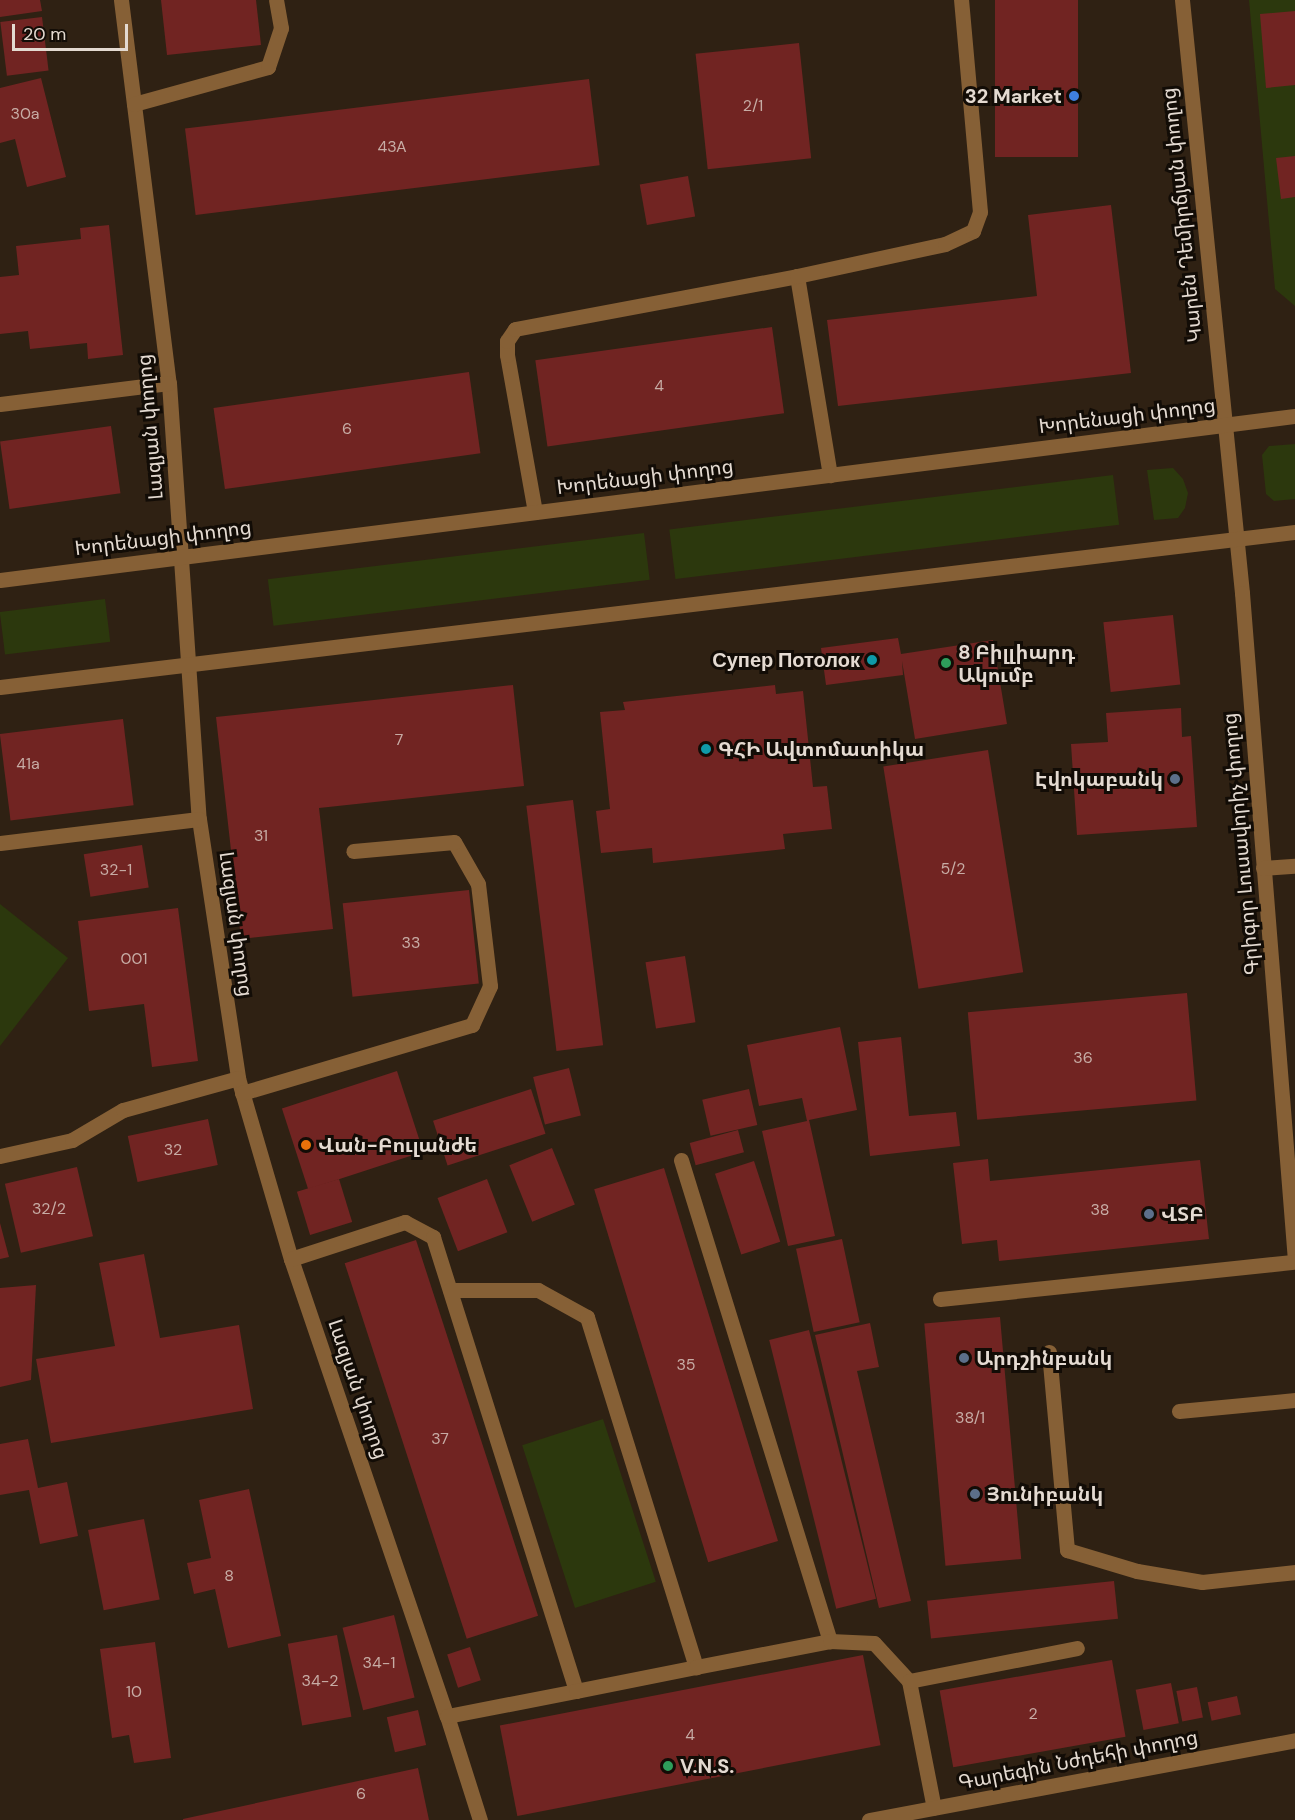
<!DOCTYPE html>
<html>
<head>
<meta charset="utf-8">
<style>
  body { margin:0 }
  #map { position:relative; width:1295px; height:1820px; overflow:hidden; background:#2f2113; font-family:"DM Sans","Noto Sans Armenian",sans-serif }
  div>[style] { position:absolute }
  .green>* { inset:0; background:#2c380d; transform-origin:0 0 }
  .building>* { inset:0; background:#712422; transform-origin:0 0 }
  .minor>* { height:15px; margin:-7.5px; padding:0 7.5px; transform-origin:7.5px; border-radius:7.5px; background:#866036 }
  .dots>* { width:16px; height:16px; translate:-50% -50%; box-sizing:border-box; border:3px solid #120c06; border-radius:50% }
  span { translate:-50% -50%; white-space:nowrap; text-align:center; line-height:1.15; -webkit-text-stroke:6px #120c06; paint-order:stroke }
  .number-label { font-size:16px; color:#c7aca5 }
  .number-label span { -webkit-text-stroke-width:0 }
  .poi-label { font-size:20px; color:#e4dad1; font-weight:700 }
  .right { translate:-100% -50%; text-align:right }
  .left { translate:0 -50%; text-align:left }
  .street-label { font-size:20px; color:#e4dad1 }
  .scale { position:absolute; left:12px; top:24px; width:116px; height:27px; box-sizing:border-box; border:3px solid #e4dad1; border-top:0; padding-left:8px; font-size:18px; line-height:21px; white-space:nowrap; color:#e4dad1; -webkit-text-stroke:4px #120c06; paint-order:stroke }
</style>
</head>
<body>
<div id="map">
  <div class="green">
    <i style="clip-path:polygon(1249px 0,1295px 0,1295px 306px,1275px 289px)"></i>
    <i style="clip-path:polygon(1295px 444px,1295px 499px,1274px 501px,1266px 494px,1262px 455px,1269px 446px)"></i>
    <i style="clip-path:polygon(1173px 468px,1183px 479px,1188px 493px,1185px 508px,1178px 518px,1154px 520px,1147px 470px)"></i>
    <i style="left:1113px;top:475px;width:50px;height:447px;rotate:83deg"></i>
    <i style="left:644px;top:533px;width:47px;height:379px;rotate:83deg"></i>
    <i style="left:105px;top:599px;width:43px;height:106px;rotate:83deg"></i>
    <i style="clip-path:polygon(0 904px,68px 958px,0 1046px)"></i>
    <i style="left:603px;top:1419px;width:171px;height:85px;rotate:72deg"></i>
  </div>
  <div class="building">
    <i style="clip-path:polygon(0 0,40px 0,42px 11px,0 17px)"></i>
    <i style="clip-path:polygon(161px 0,256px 0,261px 45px,167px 55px)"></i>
    <i style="left:995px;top:0;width:83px;height:157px"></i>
    <i style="clip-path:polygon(1295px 11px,1295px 85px,1266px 88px,1260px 14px)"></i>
    <i style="left:42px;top:17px;width:54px;height:42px;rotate:83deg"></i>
    <i style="left:799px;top:43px;width:116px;height:104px;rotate:84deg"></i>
    <i style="clip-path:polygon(41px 78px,66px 177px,27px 187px,15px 139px,0 143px,0 88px)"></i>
    <i style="left:589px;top:79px;width:87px;height:407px;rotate:83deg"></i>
    <i style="clip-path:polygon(1295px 156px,1295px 197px,1281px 199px,1276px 158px)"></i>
    <i style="left:688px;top:176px;width:41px;height:49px;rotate:80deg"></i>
    <i style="clip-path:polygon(1111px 205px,1131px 373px,838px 406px,827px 320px,1037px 296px,1028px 215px)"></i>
    <i style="clip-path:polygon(109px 225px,123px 355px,88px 359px,87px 343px,30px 349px,28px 331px,0 334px,0 277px,19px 275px,16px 246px,81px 239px,80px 228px)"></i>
    <i style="left:772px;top:327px;width:87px;height:239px;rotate:82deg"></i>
    <i style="left:469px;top:372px;width:82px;height:258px;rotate:82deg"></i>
    <i style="left:111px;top:426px;width:68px;height:112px;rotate:82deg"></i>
    <i style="left:1173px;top:615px;width:70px;height:70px;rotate:84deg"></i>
    <i style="clip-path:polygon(898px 638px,901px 654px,993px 640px,1007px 724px,915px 739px,902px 661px,903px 675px,826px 685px,821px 648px)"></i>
    <i style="clip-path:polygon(513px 685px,524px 786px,319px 808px,333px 929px,241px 939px,216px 717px)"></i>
    <i style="clip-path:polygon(775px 685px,776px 694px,803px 691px,813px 787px,827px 786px,832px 829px,783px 834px,785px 849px,653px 863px,652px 848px,601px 853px,596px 811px,610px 809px,600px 712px,625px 710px,623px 702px)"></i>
    <i style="clip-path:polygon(1181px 708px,1182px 737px,1191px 736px,1197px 827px,1077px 835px,1071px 744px,1108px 742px,1106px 713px)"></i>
    <i style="left:123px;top:719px;width:87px;height:124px;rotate:83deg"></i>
    <i style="left:988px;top:750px;width:225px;height:106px;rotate:81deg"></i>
    <i style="left:573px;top:800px;width:247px;height:47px;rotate:83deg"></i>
    <i style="left:142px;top:845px;width:43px;height:59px;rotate:81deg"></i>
    <i style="left:469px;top:890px;width:94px;height:127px;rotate:84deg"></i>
    <i style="clip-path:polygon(178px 908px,198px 1061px,152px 1067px,144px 1004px,89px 1011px,78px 921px)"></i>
    <i style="left:685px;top:956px;width:67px;height:40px;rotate:81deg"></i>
    <i style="left:1187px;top:993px;width:108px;height:220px;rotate:85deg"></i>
    <i style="clip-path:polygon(840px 1027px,857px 1110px,809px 1120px,835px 1236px,788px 1246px,762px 1131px,807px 1121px,802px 1098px,759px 1106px,747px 1045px)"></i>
    <i style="clip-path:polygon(901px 1037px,909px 1116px,956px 1112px,960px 1146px,870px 1156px,858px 1042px)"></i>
    <i style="left:569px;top:1068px;width:49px;height:37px;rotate:76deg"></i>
    <i style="left:397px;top:1071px;width:85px;height:121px;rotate:72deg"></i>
    <i style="left:531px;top:1089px;width:47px;height:103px;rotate:72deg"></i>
    <i style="left:749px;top:1089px;width:37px;height:48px;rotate:77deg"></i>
    <i style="left:208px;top:1119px;width:47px;height:82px;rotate:78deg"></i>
    <i style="left:738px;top:1130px;width:23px;height:50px;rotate:75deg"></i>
    <i style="left:552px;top:1148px;width:61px;height:46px;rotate:68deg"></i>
    <i style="clip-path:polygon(988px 1159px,990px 1181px,1200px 1160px,1209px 1239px,999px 1261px,997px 1240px,962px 1244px,953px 1163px)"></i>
    <i style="left:754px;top:1161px;width:85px;height:41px;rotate:72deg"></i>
    <i style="left:77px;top:1167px;width:71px;height:74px;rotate:77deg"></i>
    <i style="left:664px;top:1168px;width:390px;height:73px;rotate:73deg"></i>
    <i style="left:339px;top:1179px;width:45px;height:44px;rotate:73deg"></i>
    <i style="left:487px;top:1179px;width:57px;height:53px;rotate:69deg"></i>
    <i style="clip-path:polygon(0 1223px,9px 1257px,0 1259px)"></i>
    <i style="left:842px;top:1239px;width:85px;height:47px;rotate:78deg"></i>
    <i style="left:416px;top:1240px;width:395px;height:75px;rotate:72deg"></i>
    <i style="clip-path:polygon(144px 1254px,160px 1338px,239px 1325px,253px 1409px,51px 1443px,36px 1359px,115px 1346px,99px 1263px)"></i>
    <i style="clip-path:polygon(36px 1285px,31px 1380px,0 1387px,0 1288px)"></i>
    <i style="left:1000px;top:1317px;width:243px;height:76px;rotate:85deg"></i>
    <i style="clip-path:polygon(870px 1323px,879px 1367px,857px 1371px,911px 1601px,879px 1608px,815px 1335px)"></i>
    <i style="left:809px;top:1330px;width:277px;height:41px;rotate:76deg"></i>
    <i style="clip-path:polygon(28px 1439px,38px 1488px,67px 1482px,78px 1536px,40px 1544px,29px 1490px,0 1495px,0 1444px)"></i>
    <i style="clip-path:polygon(249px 1489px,281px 1636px,228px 1648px,215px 1589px,194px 1594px,187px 1563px,211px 1558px,199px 1500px)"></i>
    <i style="left:144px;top:1519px;width:82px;height:57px;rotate:79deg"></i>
    <i style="left:1114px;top:1581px;width:38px;height:188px;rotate:84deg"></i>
    <i style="left:394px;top:1615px;width:85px;height:53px;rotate:76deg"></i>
    <i style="left:337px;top:1635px;width:83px;height:50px;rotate:80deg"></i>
    <i style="clip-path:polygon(155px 1642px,171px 1758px,134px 1763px,129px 1735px,112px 1738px,100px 1649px)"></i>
    <i style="left:470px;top:1647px;width:35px;height:24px;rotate:72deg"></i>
    <i style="left:863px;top:1655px;width:92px;height:370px;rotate:79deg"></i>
    <i style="left:1112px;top:1660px;width:78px;height:175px;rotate:80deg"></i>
    <i style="left:1171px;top:1683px;width:41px;height:36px;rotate:79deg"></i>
    <i style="left:1197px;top:1687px;width:31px;height:21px;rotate:79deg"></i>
    <i style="left:1237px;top:1696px;width:19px;height:30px;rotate:78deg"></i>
    <i style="left:418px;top:1710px;width:36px;height:32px;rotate:77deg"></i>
    <i style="clip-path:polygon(418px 1768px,429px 1820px,183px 1820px,183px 1819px)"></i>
  </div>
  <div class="minor">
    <i style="left:121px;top:0;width:386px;rotate:82.9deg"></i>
    <i style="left:169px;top:383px;width:437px;rotate:86.1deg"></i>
    <i style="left:199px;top:819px;width:262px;rotate:81.4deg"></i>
    <i style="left:238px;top:1078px;width:189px;rotate:73.7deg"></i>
    <i style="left:291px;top:1259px;width:483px;rotate:71.2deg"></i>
    <i style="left:447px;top:1716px;width:109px;rotate:72.4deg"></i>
    <i style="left:1182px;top:0;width:596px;rotate:84.22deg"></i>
    <i style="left:1242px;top:593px;width:669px;rotate:85.46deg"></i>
    <i style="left:134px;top:104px;width:139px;rotate:-15.4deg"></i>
    <i style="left:268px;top:67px;width:41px;rotate:-71.6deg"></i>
    <i style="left:281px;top:28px;width:28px;rotate:-100deg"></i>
    <i style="left:797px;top:276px;width:202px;rotate:80.6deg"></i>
    <i style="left:0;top:404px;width:170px;rotate:-7.1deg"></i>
    <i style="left:535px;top:512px;width:159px;rotate:-100.1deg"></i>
    <i style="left:507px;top:355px;width:14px;rotate:-90deg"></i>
    <i style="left:507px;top:341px;width:14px;rotate:-56deg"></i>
    <i style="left:515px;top:329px;width:287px;rotate:-10.6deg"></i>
    <i style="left:797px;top:276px;width:151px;rotate:-12.2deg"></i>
    <i style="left:945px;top:244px;width:31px;rotate:-25deg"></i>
    <i style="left:973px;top:231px;width:20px;rotate:-70deg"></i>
    <i style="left:980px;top:212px;width:213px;rotate:-95.1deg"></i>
    <i style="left:0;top:580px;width:1305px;rotate:-7.22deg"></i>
    <i style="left:0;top:687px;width:1304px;rotate:-6.83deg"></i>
    <i style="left:0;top:843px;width:200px;rotate:-6.9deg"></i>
    <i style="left:1263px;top:868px;width:32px;rotate:-4deg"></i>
    <i style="left:242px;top:1093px;width:240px;rotate:-16.5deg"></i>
    <i style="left:472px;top:1025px;width:43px;rotate:-65.2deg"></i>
    <i style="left:490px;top:986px;width:103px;rotate:-96.7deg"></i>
    <i style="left:478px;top:884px;width:48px;rotate:-119.7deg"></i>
    <i style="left:454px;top:842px;width:101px;rotate:174.9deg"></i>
    <i style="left:0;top:1156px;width:74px;rotate:-12.5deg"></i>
    <i style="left:72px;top:1140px;width:59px;rotate:-30.5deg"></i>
    <i style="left:123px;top:1110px;width:119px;rotate:-15.5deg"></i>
    <i style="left:681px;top:1160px;width:504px;rotate:72.79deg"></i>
    <i style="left:291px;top:1259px;width:120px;rotate:-18deg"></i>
    <i style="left:405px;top:1222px;width:32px;rotate:28deg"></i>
    <i style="left:433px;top:1237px;width:476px;rotate:72.5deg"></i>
    <i style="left:576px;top:1691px;width:131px;rotate:169deg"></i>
    <i style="left:450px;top:1290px;width:88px"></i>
    <i style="left:538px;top:1290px;width:56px;rotate:28.9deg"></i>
    <i style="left:587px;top:1317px;width:367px;rotate:72.7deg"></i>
    <i style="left:696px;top:1667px;width:122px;rotate:168.7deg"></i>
    <i style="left:940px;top:1299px;width:357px;rotate:-6deg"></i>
    <i style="left:1049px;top:1352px;width:199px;rotate:84.8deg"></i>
    <i style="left:1067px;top:1550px;width:73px;rotate:16.7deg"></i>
    <i style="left:1137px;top:1571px;width:66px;rotate:9.6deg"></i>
    <i style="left:1202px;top:1582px;width:94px;rotate:-6.1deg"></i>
    <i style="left:1179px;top:1411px;width:117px;rotate:-5.4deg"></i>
    <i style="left:696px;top:1667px;width:136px;rotate:-11deg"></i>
    <i style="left:830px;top:1641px;width:44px;rotate:2.6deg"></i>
    <i style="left:874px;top:1643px;width:52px;rotate:47.4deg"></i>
    <i style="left:909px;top:1681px;width:129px;rotate:78.9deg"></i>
    <i style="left:909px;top:1681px;width:171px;rotate:-11.1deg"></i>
    <i style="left:869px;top:1820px;width:433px;rotate:-10.6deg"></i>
  </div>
  <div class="dots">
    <i style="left:1074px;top:96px;background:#3f7fe0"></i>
    <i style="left:872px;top:660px;background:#0f9aa8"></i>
    <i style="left:946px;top:663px;background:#2e9e5b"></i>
    <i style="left:706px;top:749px;background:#0f9aa8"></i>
    <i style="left:1175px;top:779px;background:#5c6f8a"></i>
    <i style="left:306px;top:1145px;background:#e8710a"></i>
    <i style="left:1149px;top:1214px;background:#5c6f8a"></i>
    <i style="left:964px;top:1358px;background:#5c6f8a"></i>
    <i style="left:975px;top:1494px;background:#5c6f8a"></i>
    <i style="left:668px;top:1766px;background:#2e9e5b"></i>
  </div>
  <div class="number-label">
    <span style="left:753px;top:106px">2/1</span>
    <span style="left:25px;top:114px">30a</span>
    <span style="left:392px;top:147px">43A</span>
    <span style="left:659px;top:386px">4</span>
    <span style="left:347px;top:429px">6</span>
    <span style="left:399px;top:740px">7</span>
    <span style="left:28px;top:764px">41a</span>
    <span style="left:261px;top:836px">31</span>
    <span style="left:953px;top:869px">5/2</span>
    <span style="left:116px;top:870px">32-1</span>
    <span style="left:411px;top:943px">33</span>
    <span style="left:134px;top:959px">001</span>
    <span style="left:1083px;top:1058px">36</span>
    <span style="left:173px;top:1150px">32</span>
    <span style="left:49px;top:1209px">32/2</span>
    <span style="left:1100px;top:1210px">38</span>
    <span style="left:686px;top:1365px">35</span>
    <span style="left:970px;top:1418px">38/1</span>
    <span style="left:440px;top:1439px">37</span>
    <span style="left:229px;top:1576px">8</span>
    <span style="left:379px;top:1663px">34-1</span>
    <span style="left:320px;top:1681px">34-2</span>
    <span style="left:134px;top:1692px">10</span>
    <span style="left:1033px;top:1714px">2</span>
    <span style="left:690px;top:1735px">4</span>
    <span style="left:361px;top:1794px">6</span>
  </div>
  <div class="poi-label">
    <span class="right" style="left:1062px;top:96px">32 Market</span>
    <span class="left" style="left:958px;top:664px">8 Բիլլիարդ<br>Ակումբ</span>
    <span class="right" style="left:860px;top:660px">Супер Потолок</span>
    <span class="left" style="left:718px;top:749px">ԳՀԻ Ավտոմատիկա</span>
    <span class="right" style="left:1163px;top:779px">Էվոկաբանկ</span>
    <span class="left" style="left:318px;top:1145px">Վան-Բուլանժե</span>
    <span class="left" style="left:1161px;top:1214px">ՎՏԲ</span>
    <span class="left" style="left:976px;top:1358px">Արդշինբանկ</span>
    <span class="left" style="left:987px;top:1494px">Յունիբանկ</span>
    <span class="left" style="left:680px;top:1766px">V.N.S.</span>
  </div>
  <div class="street-label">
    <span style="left:1182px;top:215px;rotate:-96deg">Կարեն Դեմիրճյան փողոց</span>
    <span style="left:1127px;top:416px;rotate:-7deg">Խորենացի փողոց</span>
    <span style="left:150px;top:427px;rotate:-95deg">Լազյան փողոց</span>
    <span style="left:645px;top:477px;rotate:-7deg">Խորենացի փողոց</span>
    <span style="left:163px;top:538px;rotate:-7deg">Խորենացի փողոց</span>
    <span style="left:1241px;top:844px;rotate:-95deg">Գրիգոր Լուսավորիչ փողոց</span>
    <span style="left:236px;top:924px;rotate:82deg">Լազյան փողոց</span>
    <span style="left:358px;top:1389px;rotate:71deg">Լազյան փողոց</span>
    <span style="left:1078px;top:1760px;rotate:-11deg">Գարեգին Նժդեհի փողոց</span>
  </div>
  <div class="scale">20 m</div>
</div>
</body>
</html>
